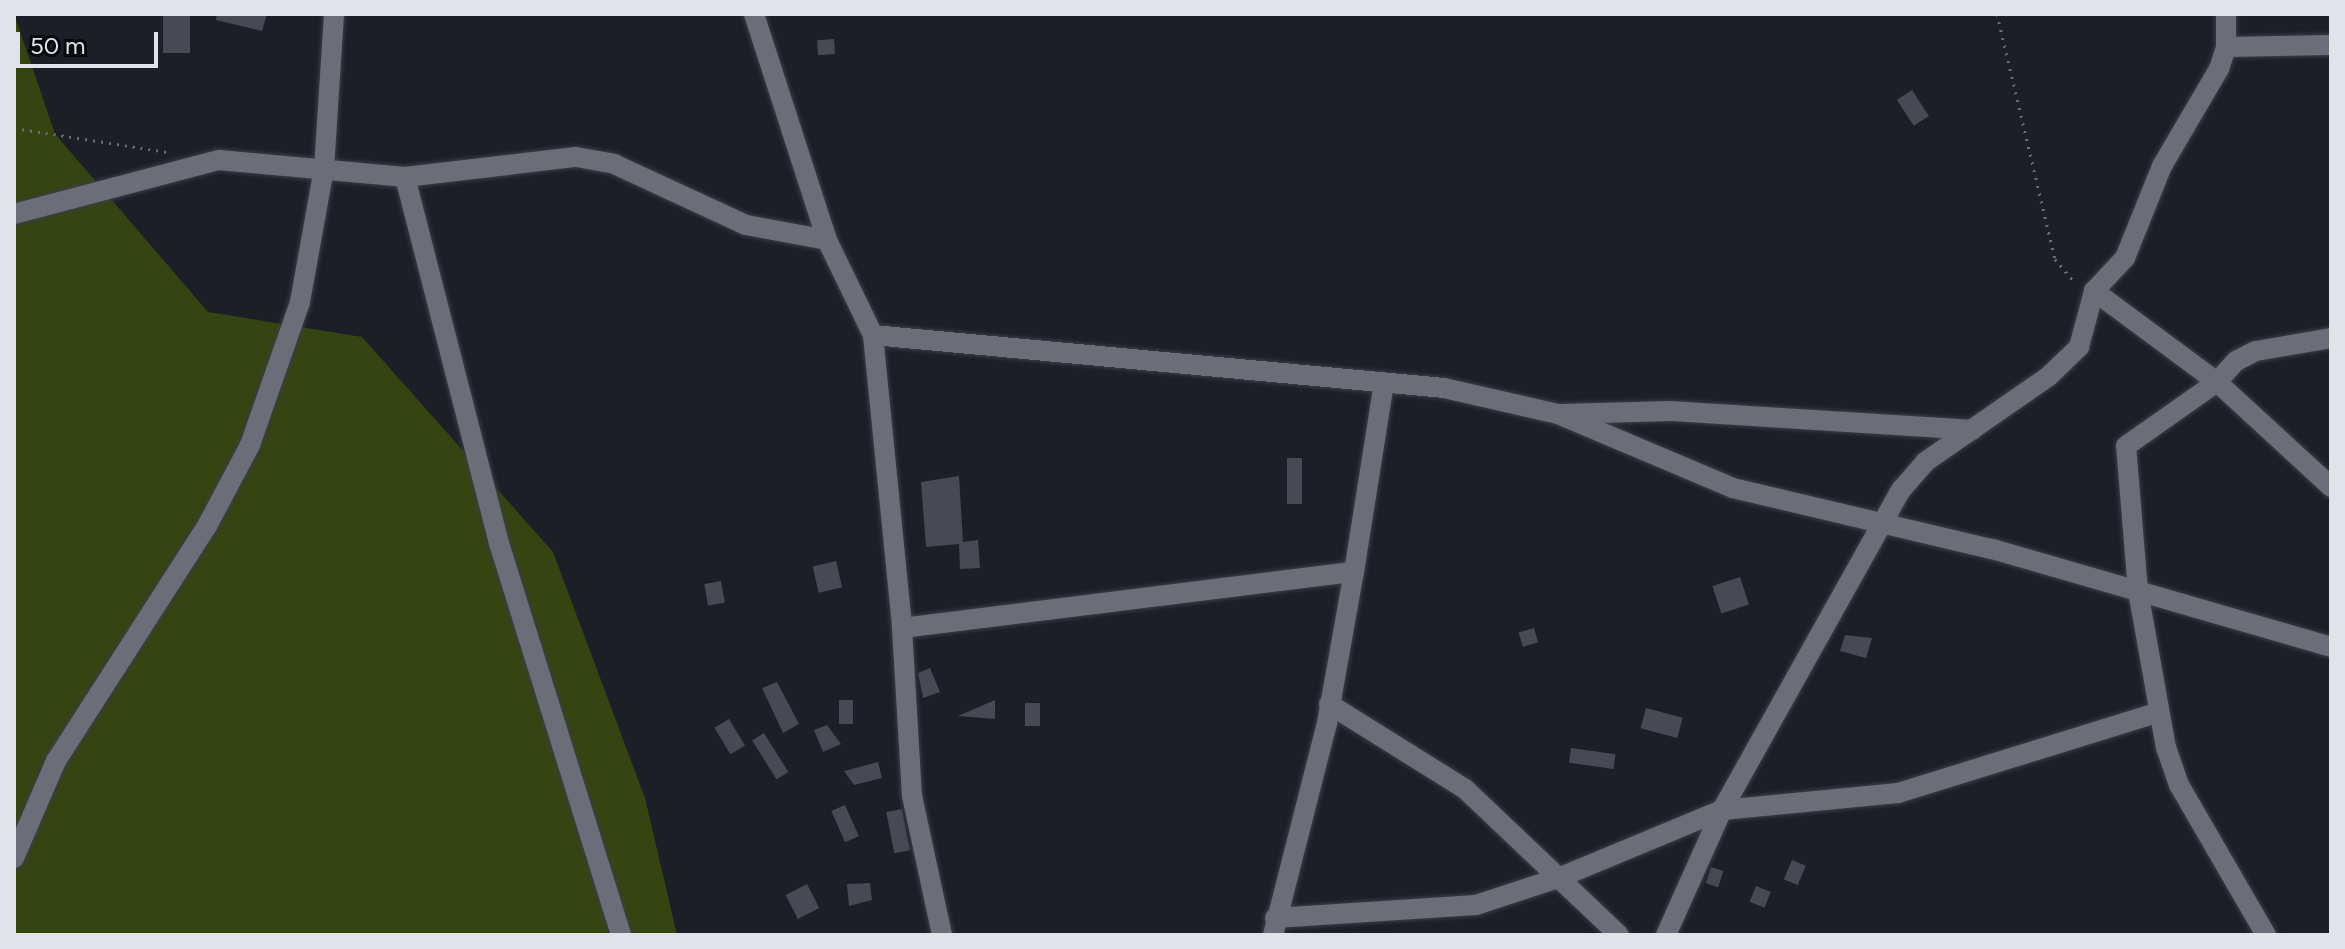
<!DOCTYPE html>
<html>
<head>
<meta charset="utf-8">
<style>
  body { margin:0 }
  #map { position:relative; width:2345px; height:949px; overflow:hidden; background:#1d1f27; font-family:Figtree,sans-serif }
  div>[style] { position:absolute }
  .green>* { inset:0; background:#354512 }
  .building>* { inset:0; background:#484954; transform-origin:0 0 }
  .path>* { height:3px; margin-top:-1.5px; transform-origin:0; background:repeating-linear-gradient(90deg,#6b6d74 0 2px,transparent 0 8px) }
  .roads { filter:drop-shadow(0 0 2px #3b3d44) drop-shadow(0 0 2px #3b3d44) }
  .minor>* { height:20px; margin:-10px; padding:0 10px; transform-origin:10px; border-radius:10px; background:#6b6d78 }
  span { translate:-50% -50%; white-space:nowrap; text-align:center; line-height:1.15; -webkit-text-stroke:6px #08090d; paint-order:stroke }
  .frame { position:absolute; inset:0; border:16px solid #e1e3e9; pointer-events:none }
  .scale { position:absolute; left:16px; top:32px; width:142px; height:36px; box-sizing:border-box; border:4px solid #e1e3e9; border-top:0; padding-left:10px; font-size:24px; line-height:28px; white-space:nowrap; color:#e1e3e9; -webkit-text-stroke:6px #08090d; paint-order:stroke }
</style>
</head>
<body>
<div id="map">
  <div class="green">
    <i style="clip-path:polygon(14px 14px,55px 134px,208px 312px,362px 337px,553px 552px,645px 798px,677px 935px,14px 935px)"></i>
  </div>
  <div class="building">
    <i style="left:163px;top:14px;width:27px;height:39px"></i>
    <i style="clip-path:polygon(217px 14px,267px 14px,262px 31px,216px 20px)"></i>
    <i style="left:834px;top:39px;width:15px;height:17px;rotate:86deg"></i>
    <i style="left:1912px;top:90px;width:31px;height:18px;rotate:57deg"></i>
    <i style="left:1287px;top:458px;width:15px;height:46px"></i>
    <i style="clip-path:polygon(959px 476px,963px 542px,978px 540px,980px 568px,960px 569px,959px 544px,926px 547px,921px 482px)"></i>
    <i style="left:836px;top:561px;width:27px;height:24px;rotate:77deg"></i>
    <i style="left:1740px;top:577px;width:29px;height:29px;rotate:72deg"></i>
    <i style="left:721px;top:581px;width:22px;height:17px;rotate:80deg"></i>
    <i style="left:1534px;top:628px;width:15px;height:16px;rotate:74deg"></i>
    <i style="clip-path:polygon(1845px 635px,1872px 638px,1866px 658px,1840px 651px)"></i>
    <i style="clip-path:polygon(930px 668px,940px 692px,923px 698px,918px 673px)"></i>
    <i style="clip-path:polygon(777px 682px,799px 724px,783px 733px,762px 688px)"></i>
    <i style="left:839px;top:700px;width:14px;height:24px"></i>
    <i style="clip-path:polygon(995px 700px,995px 719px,958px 716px)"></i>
    <i style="left:1025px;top:703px;width:15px;height:23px"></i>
    <i style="left:1646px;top:708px;width:38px;height:21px;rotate:15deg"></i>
    <i style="left:729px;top:719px;width:31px;height:17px;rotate:59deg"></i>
    <i style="clip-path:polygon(827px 725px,841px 744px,823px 752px,814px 730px)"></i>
    <i style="left:764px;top:733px;width:46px;height:14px;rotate:58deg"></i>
    <i style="left:1571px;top:748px;width:45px;height:15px;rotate:8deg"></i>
    <i style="clip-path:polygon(878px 762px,882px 778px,854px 785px,844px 771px)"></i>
    <i style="left:845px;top:805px;width:34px;height:15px;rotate:66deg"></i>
    <i style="left:902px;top:809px;width:42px;height:16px;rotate:79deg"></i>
    <i style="left:1792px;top:860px;width:15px;height:21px;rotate:23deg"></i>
    <i style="left:1711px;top:867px;width:13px;height:17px;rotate:18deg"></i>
    <i style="clip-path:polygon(870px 883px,872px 900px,849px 906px,847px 884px)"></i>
    <i style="left:807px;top:884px;width:27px;height:24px;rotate:63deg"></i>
    <i style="left:1756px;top:886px;width:16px;height:17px;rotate:22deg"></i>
  </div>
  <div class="path">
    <i style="left:1997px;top:14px;width:252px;rotate:76.7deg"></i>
    <i style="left:2055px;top:259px;width:31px;rotate:50deg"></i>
    <i style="left:14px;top:128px;width:156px;rotate:8.9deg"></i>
  </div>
  <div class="roads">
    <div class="minor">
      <i style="left:754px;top:14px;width:237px;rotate:72.1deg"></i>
      <i style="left:827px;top:240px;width:106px;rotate:64.2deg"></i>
      <i style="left:873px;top:335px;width:294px;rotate:84.3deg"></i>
      <i style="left:902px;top:628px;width:168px;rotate:86.6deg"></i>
      <i style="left:912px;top:796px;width:142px;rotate:77.8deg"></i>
      <i style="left:2226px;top:47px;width:105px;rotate:-1.1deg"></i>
      <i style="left:405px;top:177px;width:378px;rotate:75.6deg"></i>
      <i style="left:499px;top:543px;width:411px;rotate:72.7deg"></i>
      <i style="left:14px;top:214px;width:212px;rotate:-14.8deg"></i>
      <i style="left:219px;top:160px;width:187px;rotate:5.2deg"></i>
      <i style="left:405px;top:177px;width:172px;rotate:-6.7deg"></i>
      <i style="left:576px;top:157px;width:39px;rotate:10deg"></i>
      <i style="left:614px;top:164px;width:145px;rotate:24.8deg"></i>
      <i style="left:746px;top:225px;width:82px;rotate:10.5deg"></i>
      <i style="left:2094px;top:291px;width:153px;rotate:36.5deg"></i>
      <i style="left:2217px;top:382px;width:28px;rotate:-48deg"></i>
      <i style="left:2236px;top:361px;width:22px;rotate:-27deg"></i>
      <i style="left:2256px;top:351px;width:76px;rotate:-9.8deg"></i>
      <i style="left:873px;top:335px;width:573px;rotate:5.3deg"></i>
      <i style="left:1444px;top:388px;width:117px;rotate:12.8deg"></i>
      <i style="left:1558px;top:414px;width:190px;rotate:22.9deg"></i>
      <i style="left:1733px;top:488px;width:266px;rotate:13.3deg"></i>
      <i style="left:1992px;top:549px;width:353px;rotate:16.1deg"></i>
      <i style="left:1562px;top:414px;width:109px;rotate:-1.6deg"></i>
      <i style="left:1671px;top:411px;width:302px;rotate:3.6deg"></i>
      <i style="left:902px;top:628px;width:455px;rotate:-7.1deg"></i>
      <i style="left:1354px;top:572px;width:191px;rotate:-81deg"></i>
      <i style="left:1329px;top:704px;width:160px;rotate:32deg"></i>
      <i style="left:1465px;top:789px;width:212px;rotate:43.5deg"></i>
      <i style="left:14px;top:858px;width:106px;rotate:-66.6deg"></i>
      <i style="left:56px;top:761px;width:279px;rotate:-57.3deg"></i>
      <i style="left:207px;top:526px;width:92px;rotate:-62deg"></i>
      <i style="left:250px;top:445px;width:151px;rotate:-70.7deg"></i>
      <i style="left:300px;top:302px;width:135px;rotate:-79.8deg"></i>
      <i style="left:324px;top:169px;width:155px;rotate:-86.3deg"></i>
      <i style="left:1275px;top:918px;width:201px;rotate:-3.7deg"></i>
      <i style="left:1476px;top:905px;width:89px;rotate:-18.2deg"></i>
      <i style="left:1561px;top:877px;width:174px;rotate:-22.6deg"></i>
      <i style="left:1722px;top:810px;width:177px;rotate:-5.5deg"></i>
      <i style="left:1898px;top:793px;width:271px;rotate:-17.2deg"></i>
      <i style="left:1273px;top:935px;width:219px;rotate:-75.7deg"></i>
      <i style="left:1327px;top:723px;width:153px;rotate:-79.9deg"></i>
      <i style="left:1666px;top:935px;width:137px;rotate:-65.9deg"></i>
      <i style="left:1722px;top:810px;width:367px;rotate:-60.8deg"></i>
      <i style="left:1901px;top:490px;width:37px;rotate:-49deg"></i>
      <i style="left:1925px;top:462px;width:151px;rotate:-34.7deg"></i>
      <i style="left:2049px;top:376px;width:42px;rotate:-44deg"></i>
      <i style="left:2079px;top:347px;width:58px;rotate:-75deg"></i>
      <i style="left:2094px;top:291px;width:45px;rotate:-46.8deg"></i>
      <i style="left:2125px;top:258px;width:99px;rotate:-68.1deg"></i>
      <i style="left:2162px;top:166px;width:113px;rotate:-59.6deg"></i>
      <i style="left:2219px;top:69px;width:23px;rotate:-72deg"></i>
      <i style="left:2226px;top:47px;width:33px;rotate:-90deg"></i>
      <i style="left:2266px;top:935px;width:173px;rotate:-120.1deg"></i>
      <i style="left:2179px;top:785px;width:39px;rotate:-109deg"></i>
      <i style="left:2166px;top:748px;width:159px;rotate:-100.1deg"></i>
      <i style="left:2138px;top:591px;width:145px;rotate:-94.7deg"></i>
      <i style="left:2126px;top:446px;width:111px;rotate:-35.1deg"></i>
      <i style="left:2217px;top:382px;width:155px;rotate:42.6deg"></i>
    </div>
  </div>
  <div class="frame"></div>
  <div class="scale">50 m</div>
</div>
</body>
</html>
